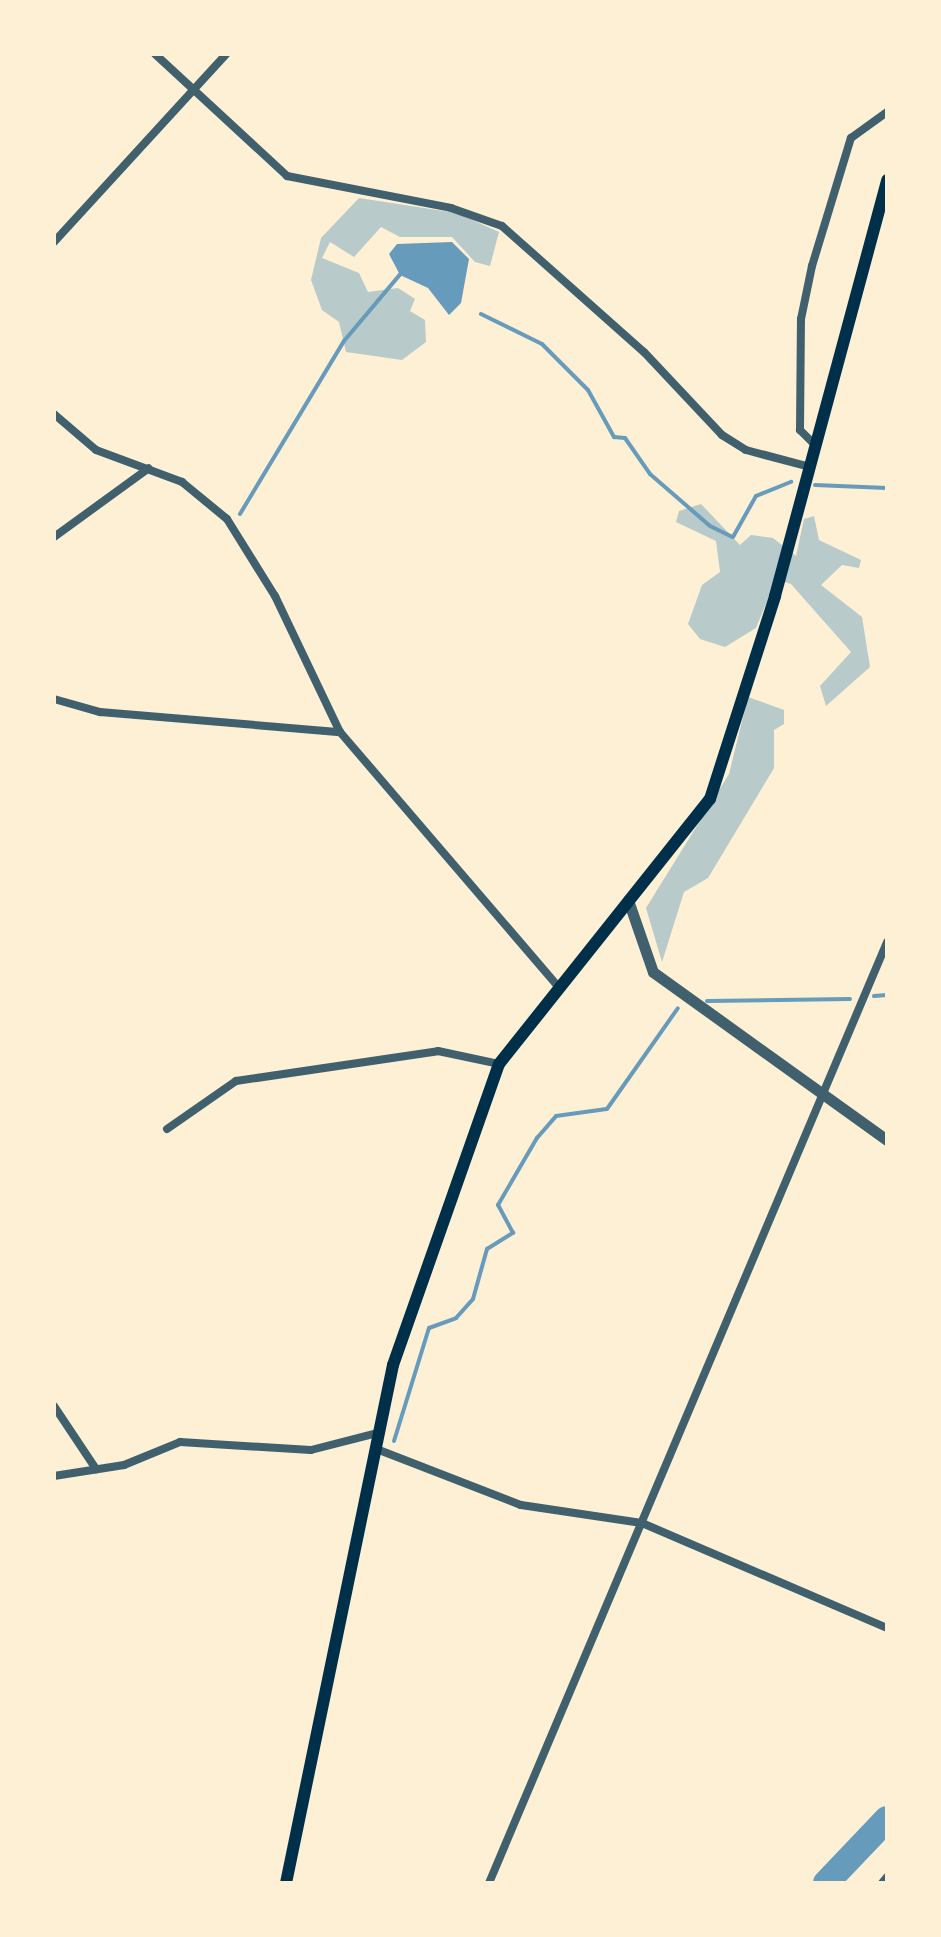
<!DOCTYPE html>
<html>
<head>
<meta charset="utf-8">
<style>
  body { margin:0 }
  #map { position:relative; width:941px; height:1937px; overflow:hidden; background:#fdf0d5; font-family:Lato,sans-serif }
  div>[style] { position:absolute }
  .green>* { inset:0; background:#b9caca }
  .water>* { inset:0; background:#669bbc }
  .stream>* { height:4px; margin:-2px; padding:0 2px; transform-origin:2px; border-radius:2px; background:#669bbc }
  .river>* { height:26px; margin:-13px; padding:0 13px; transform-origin:13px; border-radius:13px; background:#669bbc }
  .minor>* { height:8px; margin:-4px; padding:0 4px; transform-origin:4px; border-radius:4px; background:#3f606c }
  .tertiary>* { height:11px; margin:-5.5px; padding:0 5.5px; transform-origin:5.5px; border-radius:5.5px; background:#3f606c }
  .secondary>* { height:12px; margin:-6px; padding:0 6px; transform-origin:6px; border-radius:6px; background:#003049 }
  span { translate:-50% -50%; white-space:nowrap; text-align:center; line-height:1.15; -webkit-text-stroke:6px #fdf0d5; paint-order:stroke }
  .frame { position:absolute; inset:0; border:56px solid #fdf0d5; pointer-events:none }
</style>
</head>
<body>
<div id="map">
  <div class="green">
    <i style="clip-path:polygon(359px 198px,457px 213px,499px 232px,490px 266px,475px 262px,452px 237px,400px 237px,381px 227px,354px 257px,330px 242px,322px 258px,359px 273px,368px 292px,398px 288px,415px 299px,410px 311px,425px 320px,426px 342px,402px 360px,346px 352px,339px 322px,322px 310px,311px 280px,321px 238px)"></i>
    <i style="clip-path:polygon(701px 504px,740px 545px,751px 535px,773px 538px,796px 556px,804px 519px,814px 516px,819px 540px,861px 560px,859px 568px,842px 565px,821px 585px,862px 617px,870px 667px,826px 706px,820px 686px,851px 652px,791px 584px,776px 579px,756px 628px,725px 647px,700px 639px,688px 624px,702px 585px,720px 572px,716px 541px,676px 522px,679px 511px)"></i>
    <i style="clip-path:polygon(748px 697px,784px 710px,784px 724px,774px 730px,774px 768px,708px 878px,684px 892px,662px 962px,646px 908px,729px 774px)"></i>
  </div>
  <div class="water">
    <i style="clip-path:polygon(452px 242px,469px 259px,461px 303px,449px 315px,428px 288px,400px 275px,389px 254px,397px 244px)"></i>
  </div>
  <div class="stream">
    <i style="left:481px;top:314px;width:68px;rotate:26.2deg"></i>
    <i style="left:542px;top:344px;width:65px;rotate:45deg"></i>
    <i style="left:588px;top:390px;width:54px;rotate:61deg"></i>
    <i style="left:614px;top:437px;width:11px;rotate:5deg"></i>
    <i style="left:625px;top:438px;width:44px;rotate:55.2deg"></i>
    <i style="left:650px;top:474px;width:79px;rotate:40.9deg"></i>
    <i style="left:710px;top:526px;width:25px;rotate:26deg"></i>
    <i style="left:733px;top:537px;width:47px;rotate:-60.7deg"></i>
    <i style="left:756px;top:496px;width:38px;rotate:-22deg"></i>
    <i style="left:815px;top:485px;width:72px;rotate:2.4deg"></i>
    <i style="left:240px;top:514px;width:202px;rotate:-59deg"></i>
    <i style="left:344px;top:341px;width:92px;rotate:-49.9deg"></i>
    <i style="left:874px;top:996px;width:13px;rotate:-4deg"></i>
    <i style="left:707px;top:1001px;width:143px;rotate:-0.8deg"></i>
    <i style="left:394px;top:1441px;width:118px;rotate:-72.8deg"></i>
    <i style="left:429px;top:1328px;width:29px;rotate:-20deg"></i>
    <i style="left:456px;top:1318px;width:25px;rotate:-48deg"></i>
    <i style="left:473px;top:1299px;width:52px;rotate:-74.4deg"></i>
    <i style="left:487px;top:1249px;width:31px;rotate:-32deg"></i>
    <i style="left:513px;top:1233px;width:32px;rotate:-118deg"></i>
    <i style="left:498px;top:1205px;width:78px;rotate:-59.8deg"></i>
    <i style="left:537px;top:1138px;width:29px;rotate:-49deg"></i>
    <i style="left:556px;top:1116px;width:51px;rotate:-7.8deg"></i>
    <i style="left:607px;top:1109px;width:123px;rotate:-54.9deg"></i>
  </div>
  <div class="river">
    <i style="left:826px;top:1883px;width:88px;rotate:-46.4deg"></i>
  </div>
  <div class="minor">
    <i style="left:155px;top:54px;width:180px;rotate:42.7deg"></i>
    <i style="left:287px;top:176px;width:167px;rotate:11deg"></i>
    <i style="left:451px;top:208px;width:54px;rotate:19.4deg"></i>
    <i style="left:502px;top:226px;width:190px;rotate:41.6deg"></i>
    <i style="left:644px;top:352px;width:114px;rotate:46.8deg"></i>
    <i style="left:722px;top:435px;width:28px;rotate:32deg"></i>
    <i style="left:746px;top:450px;width:62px;rotate:14.9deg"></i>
    <i style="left:54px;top:242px;width:255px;rotate:-47.5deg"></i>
    <i style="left:54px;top:414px;width:55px;rotate:40.6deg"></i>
    <i style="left:96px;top:450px;width:92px;rotate:20.4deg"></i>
    <i style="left:182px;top:482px;width:58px;rotate:39.4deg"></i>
    <i style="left:227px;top:519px;width:91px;rotate:58.1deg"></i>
    <i style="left:275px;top:596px;width:151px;rotate:64.5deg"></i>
    <i style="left:340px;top:732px;width:335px;rotate:49.4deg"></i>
    <i style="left:812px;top:442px;width:17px;rotate:-135deg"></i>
    <i style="left:800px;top:430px;width:111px;rotate:-89.5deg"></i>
    <i style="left:801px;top:319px;width:54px;rotate:-78.3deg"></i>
    <i style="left:812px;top:266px;width:134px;rotate:-73.1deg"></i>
    <i style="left:851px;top:138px;width:44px;rotate:-35.8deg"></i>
    <i style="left:54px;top:537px;width:117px;rotate:-36deg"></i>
    <i style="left:54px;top:699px;width:48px;rotate:15.8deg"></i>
    <i style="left:100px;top:712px;width:241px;rotate:4.8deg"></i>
    <i style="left:167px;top:1129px;width:84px;rotate:-34.8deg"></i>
    <i style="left:236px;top:1081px;width:204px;rotate:-8.4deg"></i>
    <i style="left:438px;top:1051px;width:62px;rotate:12deg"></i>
    <i style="left:54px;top:1406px;width:76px;rotate:56.3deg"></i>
    <i style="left:379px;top:1450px;width:152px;rotate:21.2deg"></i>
    <i style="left:521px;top:1505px;width:122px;rotate:8.5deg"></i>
    <i style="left:642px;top:1523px;width:267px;rotate:23.2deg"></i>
    <i style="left:54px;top:1476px;width:71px;rotate:-8.9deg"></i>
    <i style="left:124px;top:1465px;width:61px;rotate:-22.3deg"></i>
    <i style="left:180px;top:1442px;width:131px;rotate:3.5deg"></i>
    <i style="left:311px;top:1450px;width:72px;rotate:-14.4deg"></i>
    <i style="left:489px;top:1883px;width:1022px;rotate:-67.07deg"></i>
    <i style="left:882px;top:1883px;width:8px;rotate:-50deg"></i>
  </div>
  <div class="tertiary">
    <i style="left:628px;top:900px;width:76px;rotate:70.9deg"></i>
    <i style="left:653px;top:972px;width:288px;rotate:35.7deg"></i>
  </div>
  <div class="secondary">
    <i style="left:286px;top:1883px;width:529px;rotate:-78.33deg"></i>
    <i style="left:393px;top:1365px;width:319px;rotate:-70.6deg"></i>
    <i style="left:499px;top:1064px;width:339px;rotate:-51.5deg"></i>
    <i style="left:710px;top:799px;width:213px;rotate:-72.2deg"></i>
    <i style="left:775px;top:596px;width:431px;rotate:-74.9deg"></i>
  </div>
  <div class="frame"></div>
</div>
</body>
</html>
